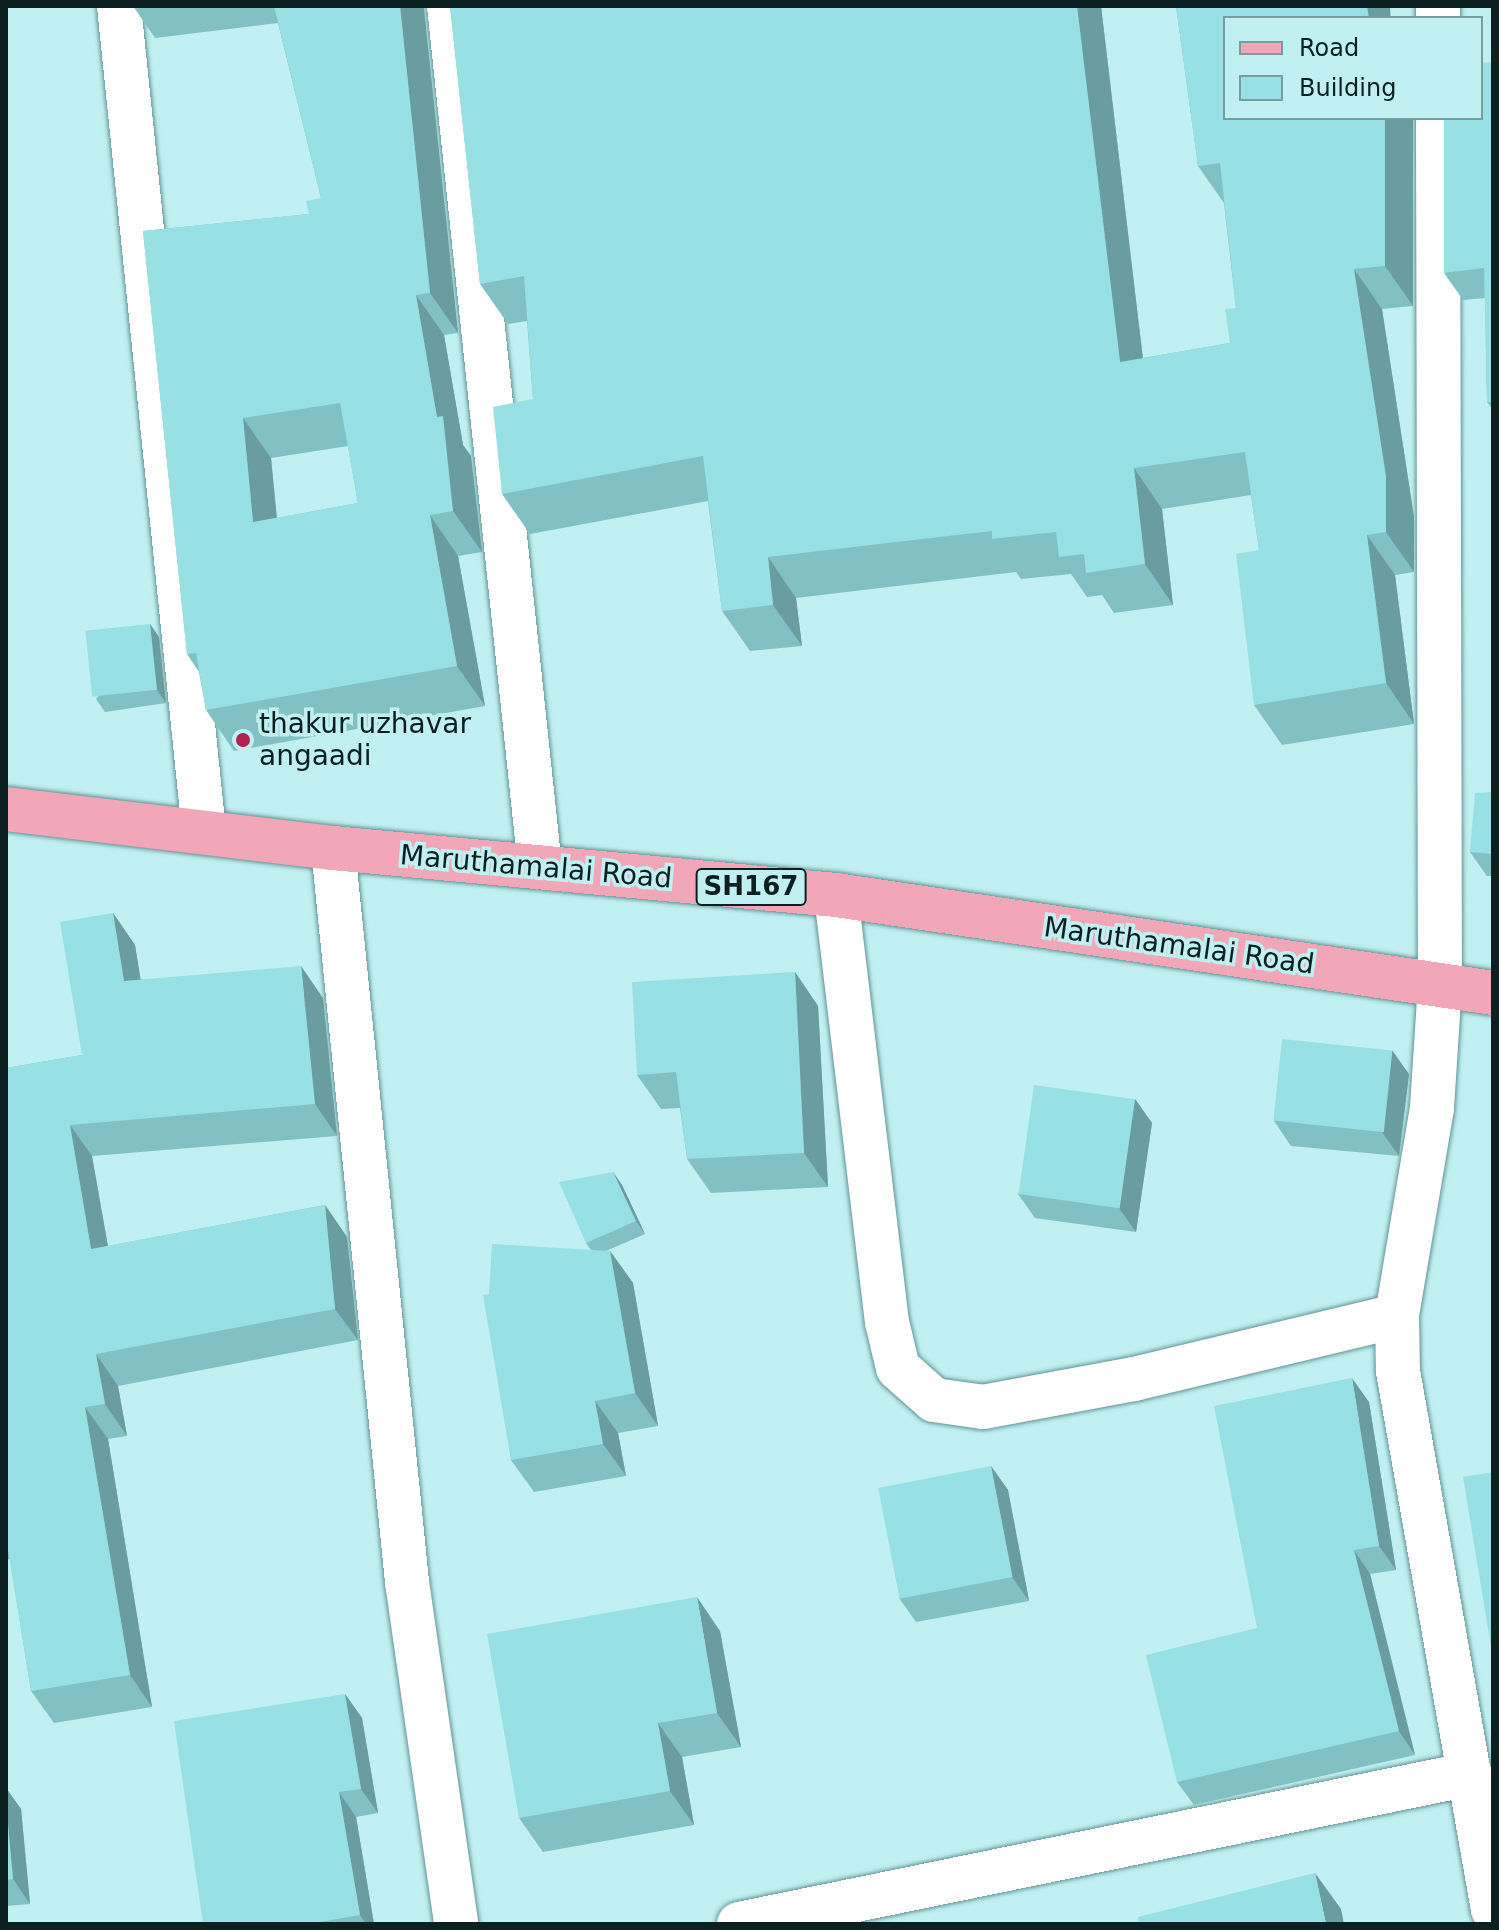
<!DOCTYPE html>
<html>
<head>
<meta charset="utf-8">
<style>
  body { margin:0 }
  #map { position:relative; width:1499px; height:1930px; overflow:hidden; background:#c0f0f2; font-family:"DejaVu Sans",sans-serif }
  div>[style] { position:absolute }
  .roads { filter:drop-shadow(0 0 2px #649294) drop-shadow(0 0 2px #649294) }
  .minor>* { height:44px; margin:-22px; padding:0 22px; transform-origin:22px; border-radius:22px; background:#fff }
  .major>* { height:44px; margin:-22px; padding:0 22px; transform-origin:22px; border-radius:22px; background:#f1a7b8 }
  .wall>* { inset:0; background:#82c1c3 }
  .shaded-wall>* { inset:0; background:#6a9d9f; transform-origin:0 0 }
  .building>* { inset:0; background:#97e0e3; transform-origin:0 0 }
  .dots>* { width:22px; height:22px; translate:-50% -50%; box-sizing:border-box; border:4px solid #c0f0f2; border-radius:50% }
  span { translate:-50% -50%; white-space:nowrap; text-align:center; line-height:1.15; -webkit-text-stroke:7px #c0f0f2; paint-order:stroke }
  .shield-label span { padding:2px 6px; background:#c0f0f2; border:2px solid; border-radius:6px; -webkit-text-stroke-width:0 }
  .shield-label { font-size:26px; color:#0d2021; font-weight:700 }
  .poi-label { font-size:28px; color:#0d2021 }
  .left { translate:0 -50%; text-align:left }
  .street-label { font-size:28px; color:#0d2021 }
  .frame { position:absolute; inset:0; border:8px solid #0d2021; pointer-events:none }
  .legend { position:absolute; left:1223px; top:16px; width:260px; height:104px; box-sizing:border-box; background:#c0f0f2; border:2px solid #789d9e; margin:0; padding:10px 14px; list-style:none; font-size:24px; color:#0d2021 }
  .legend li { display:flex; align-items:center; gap:16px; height:40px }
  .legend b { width:40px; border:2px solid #789d9e }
</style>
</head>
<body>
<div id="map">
  <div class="roads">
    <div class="minor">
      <i style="left:119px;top:6px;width:830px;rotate:84.12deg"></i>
      <i style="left:449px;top:6px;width:866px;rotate:83.97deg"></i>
      <i style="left:1438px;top:6px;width:12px;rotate:90deg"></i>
      <i style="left:1438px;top:118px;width:866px;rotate:89.87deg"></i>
      <i style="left:1440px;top:984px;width:124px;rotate:93.7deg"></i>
      <i style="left:1432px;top:1108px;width:211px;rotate:99.6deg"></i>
      <i style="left:1397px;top:1316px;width:55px;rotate:89deg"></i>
      <i style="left:1398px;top:1371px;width:547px;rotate:80deg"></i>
      <i style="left:333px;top:848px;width:738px;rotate:84.24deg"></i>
      <i style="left:407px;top:1582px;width:345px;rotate:81.8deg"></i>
      <i style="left:836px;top:895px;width:430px;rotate:83.2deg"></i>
      <i style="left:887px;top:1322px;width:47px;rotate:76.6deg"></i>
      <i style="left:898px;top:1368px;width:48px;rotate:41.6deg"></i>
      <i style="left:934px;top:1400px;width:49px;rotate:8.1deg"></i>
      <i style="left:983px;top:1407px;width:154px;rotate:-10.5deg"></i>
      <i style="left:1134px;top:1379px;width:270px;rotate:-13.5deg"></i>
      <i style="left:739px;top:1924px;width:746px;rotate:-11.6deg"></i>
    </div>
    <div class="major">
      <i style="left:6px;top:809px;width:329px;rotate:6.8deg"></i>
      <i style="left:333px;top:848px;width:505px;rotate:5.34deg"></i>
      <i style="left:836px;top:895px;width:664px;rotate:8.48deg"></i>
    </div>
  </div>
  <div class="wall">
    <i style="clip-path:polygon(evenodd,133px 6px,425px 6px,424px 9px,458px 333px,444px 335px,463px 445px,471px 456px,482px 552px,458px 556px,485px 706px,234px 751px,206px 710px,199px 672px,187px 654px,143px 231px,309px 214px,321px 198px,278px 23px,155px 38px,133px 6px,348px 446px,358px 503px,277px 518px,271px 458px,348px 446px)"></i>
    <i style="clip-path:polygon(450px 6px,1101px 6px,1143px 358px,1230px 343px,1236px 308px,1224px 203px,1198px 166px,1176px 6px,1390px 6px,1391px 18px,1225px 118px,1413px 118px,1413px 306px,1382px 309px,1414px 517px,1414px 572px,1395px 575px,1414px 724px,1282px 745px,1254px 705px,1259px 550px,1251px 495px,1162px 509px,1173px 605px,1114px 613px,1102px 595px,1087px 597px,1071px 574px,1021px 579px,1016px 572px,796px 598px,802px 646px,750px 651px,722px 611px,708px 501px,530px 534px,502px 494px,533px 399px,527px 321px,508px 324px,480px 284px)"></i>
    <i style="clip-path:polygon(1493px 62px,1493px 410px,1487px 402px,1485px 298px,1463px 300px,1444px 273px)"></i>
    <i style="clip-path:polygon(150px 624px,159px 637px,166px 703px,105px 712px,96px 699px)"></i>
    <i style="clip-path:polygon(1493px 792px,1493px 876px,1487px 876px,1470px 852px)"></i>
    <i style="clip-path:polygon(113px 913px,135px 945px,140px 979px,323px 998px,337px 1136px,92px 1156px,108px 1246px,325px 1205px,347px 1237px,358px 1340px,118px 1386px,127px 1436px,108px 1439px,152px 1707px,54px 1723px,31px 1691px,10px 1559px,6px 1560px,6px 1068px,82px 1055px)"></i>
    <i style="clip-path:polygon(795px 972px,818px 1006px,828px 1187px,711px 1193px,687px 1159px,680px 1108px,661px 1109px,637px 1075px)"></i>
    <i style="clip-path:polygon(1409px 1074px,1399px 1156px,1291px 1146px,1274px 1121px)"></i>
    <i style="clip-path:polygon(1135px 1099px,1152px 1123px,1136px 1232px,1035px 1218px,1018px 1194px)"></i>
    <i style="clip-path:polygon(613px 1172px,622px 1185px,645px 1234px,606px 1251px,610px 1251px,633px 1283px,658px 1426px,618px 1433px,626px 1476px,534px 1492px,511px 1460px,489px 1294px,591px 1250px,586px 1243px)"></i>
    <i style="clip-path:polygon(1369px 1402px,1396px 1570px,1370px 1574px,1415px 1755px,1194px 1805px,1177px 1782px,1257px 1628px)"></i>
    <i style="clip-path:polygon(991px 1466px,1008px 1490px,1029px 1601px,916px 1622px,899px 1598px)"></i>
    <i style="clip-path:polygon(720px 1631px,741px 1747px,682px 1757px,694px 1825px,543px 1852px,519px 1818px)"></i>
    <i style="clip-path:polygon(345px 1694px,362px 1718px,378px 1813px,356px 1817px,374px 1924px,203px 1924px)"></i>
    <i style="clip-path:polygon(6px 1788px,21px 1809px,30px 1904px,6px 1906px)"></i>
  </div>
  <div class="shaded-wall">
    <i style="clip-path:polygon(400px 6px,425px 6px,424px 9px,458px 333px,430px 293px)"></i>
    <i style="clip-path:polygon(1077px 6px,1101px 6px,1148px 402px,1120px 362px)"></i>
    <i style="left:1367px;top:6px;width:23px;height:12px"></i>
    <i style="clip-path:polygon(1385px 118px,1413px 118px,1413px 306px,1385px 266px)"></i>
    <i style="clip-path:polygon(1354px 269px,1382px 309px,1414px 517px,1414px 572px,1386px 532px)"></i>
    <i style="clip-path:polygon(416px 295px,444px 335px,463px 445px,471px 456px,482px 552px,453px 511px)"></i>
    <i style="clip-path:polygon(243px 418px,271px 458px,281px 562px,253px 522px)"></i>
    <i style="clip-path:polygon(1134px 468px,1162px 509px,1173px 605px,1145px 564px)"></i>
    <i style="clip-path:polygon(430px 515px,458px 556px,485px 706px,457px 666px)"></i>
    <i style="clip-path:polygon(1367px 535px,1395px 575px,1414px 724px,1386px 683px)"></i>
    <i style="clip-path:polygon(768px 557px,796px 598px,802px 646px,773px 605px)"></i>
    <i style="clip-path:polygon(150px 624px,159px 637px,166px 703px,157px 690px)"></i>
    <i style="clip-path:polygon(113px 913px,135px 945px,146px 1012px,124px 981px)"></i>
    <i style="clip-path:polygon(301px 966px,323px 998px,337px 1136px,315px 1104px)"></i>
    <i style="clip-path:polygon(795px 972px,818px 1006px,828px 1187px,804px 1153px)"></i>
    <i style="clip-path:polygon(1392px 1050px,1409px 1074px,1399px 1156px,1382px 1132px)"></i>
    <i style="clip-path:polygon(1135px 1099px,1152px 1123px,1136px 1232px,1119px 1208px)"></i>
    <i style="clip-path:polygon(70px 1125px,92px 1156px,114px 1281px,91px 1249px)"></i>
    <i style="clip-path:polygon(613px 1172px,622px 1185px,645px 1234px,636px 1221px)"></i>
    <i style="clip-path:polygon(325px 1205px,347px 1237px,358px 1340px,335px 1309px)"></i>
    <i style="clip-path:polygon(610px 1251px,633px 1283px,658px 1426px,635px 1393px)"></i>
    <i style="clip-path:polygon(96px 1354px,118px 1386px,127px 1436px,105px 1404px)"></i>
    <i style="clip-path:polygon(1352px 1378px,1369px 1402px,1396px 1570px,1379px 1546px)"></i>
    <i style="clip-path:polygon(595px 1401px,618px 1433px,626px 1476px,603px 1444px)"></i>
    <i style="clip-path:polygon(85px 1407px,108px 1439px,152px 1707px,130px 1675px)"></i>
    <i style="clip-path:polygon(991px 1466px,1008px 1490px,1029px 1601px,1012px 1577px)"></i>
    <i style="clip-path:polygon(1354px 1550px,1370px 1574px,1415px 1755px,1399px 1731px)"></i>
    <i style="clip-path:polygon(697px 1597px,720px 1631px,741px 1747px,717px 1713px)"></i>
    <i style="clip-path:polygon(345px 1694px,362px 1718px,378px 1813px,361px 1789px)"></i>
    <i style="clip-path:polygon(658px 1723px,682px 1757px,694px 1825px,670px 1791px)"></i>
    <i style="clip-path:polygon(6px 1788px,21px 1809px,30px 1904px,13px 1879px,6px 1803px)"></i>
    <i style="clip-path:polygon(339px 1792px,356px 1817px,374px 1924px,366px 1924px,360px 1915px)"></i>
    <i style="clip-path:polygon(1315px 1873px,1341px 1909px,1344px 1924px,1326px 1924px)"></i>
  </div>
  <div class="building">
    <i style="clip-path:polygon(evenodd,274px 6px,400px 6px,430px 293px,416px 295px,437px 417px,443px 416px,453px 511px,430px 515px,457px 666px,206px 710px,196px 653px,187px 654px,143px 231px,309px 214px,306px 201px,321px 198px,274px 6px,340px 403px,358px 503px,253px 522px,243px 418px,340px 403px)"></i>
    <i style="clip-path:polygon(450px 6px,1077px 6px,1120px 362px,1230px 343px,1225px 309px,1236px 308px,1220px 163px,1198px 166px,1176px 6px,1367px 6px,1369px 18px,1225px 18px,1225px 118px,1385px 118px,1385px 266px,1354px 269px,1386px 476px,1386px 532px,1367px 535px,1386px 683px,1254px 705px,1236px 554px,1259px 550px,1245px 452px,1134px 468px,1145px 564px,1086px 573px,1084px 554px,1059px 557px,1056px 532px,992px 539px,992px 531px,768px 557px,773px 605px,722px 611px,703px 456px,502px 494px,493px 407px,533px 399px,524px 276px,480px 284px)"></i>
    <i style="clip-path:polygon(1493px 62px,1493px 402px,1487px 402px,1484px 268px,1444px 273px,1444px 118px,1481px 118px,1481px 63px)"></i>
    <i style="left:150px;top:624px;width:66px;height:65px;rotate:84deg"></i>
    <i style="clip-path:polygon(1493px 792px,1493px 854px,1470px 852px,1475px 793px)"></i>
    <i style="clip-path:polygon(113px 913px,124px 981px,301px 966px,315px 1104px,70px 1125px,91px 1249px,325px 1205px,335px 1309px,96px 1354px,105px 1404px,85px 1407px,130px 1675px,31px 1691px,6px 1538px,6px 1068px,82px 1055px,60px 922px)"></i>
    <i style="clip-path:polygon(795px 972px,804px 1153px,687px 1159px,676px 1072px,637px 1075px,632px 982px)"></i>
    <i style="left:1282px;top:1039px;width:111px;height:82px;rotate:6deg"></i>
    <i style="left:1034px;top:1085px;width:102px;height:110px;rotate:8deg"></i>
    <i style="clip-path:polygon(613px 1172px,636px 1221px,586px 1243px,559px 1182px)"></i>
    <i style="clip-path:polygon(492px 1244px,610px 1251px,635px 1393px,595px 1401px,603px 1444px,511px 1460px,483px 1295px,489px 1294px)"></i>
    <i style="clip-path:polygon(1352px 1378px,1379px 1546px,1354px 1550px,1399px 1731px,1177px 1782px,1146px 1655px,1257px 1628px,1214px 1406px)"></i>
    <i style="left:991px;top:1466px;width:113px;height:115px;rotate:79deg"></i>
    <i style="clip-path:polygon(1493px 1472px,1493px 1659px,1463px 1477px)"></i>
    <i style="clip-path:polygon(697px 1597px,717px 1713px,658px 1723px,670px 1791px,519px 1818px,487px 1634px)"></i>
    <i style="clip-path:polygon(345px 1694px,361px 1789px,339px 1792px,360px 1915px,309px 1924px,203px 1924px,174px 1721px)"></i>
    <i style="clip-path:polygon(6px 1803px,13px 1879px,6px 1880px)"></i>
    <i style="clip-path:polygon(1315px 1873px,1326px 1924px,1139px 1924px,1138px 1917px)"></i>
  </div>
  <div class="dots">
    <i style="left:243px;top:740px;background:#b22252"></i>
  </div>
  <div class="shield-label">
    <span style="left:751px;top:887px">SH167</span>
  </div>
  <div class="poi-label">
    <span class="left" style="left:259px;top:740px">thakur uzhavar<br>angaadi</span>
  </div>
  <div class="street-label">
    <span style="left:536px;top:867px;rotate:5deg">Maruthamalai Road</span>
    <span style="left:1179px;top:946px;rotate:8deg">Maruthamalai Road</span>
  </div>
  <div class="frame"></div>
  <ul class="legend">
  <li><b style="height:10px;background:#f1a7b8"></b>Road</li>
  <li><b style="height:22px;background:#97e0e3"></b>Building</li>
  </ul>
</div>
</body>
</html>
